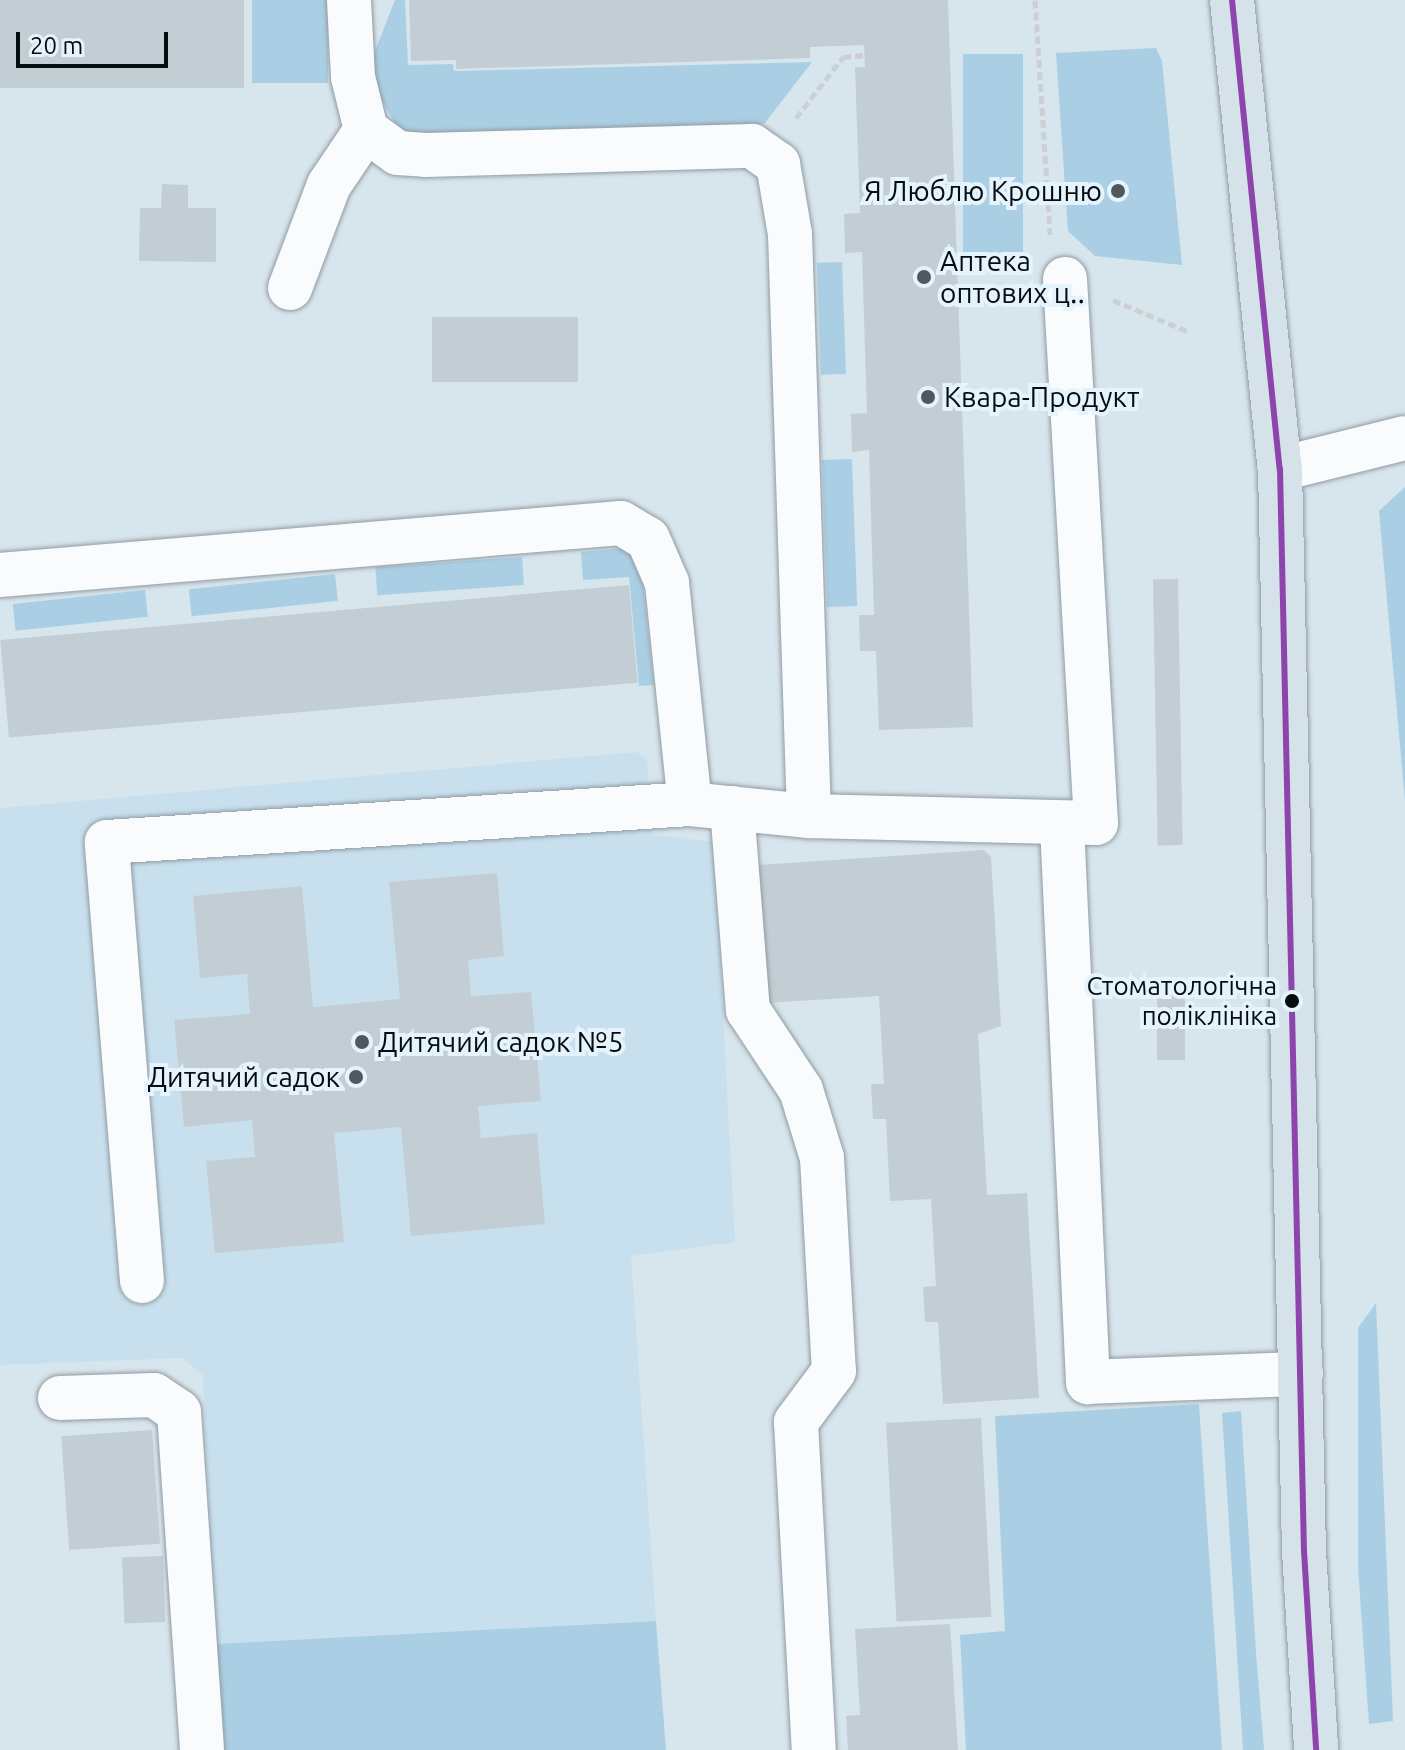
<!DOCTYPE html>
<html>
<head>
<meta charset="utf-8">
<style>
  body { margin:0 }
  #map { position:relative; width:1405px; height:1750px; overflow:hidden; background:#d7e5ed; font-family:Ubuntu,sans-serif }
  div>[style] { position:absolute }
  .built>* { inset:0; background:#c8e0ee }
  .green>* { inset:0; background:#aacfe4; transform-origin:0 0 }
  .building>* { inset:0; background:#c3ced4; transform-origin:0 0 }
  .path>* { height:5px; margin-top:-2.5px; transform-origin:0; background:repeating-linear-gradient(90deg,#ccd0d2 0 8px,transparent 0 12px) }
  .roads { filter:drop-shadow(0 0 2px #919ba2) drop-shadow(0 0 2px #919ba2) }
  .minor>* { height:44px; margin:-22px; padding:0 22px; transform-origin:22px; border-radius:22px; background:#f9fbfc }
  .highway>* { height:44px; margin:-22px; padding:0 22px; transform-origin:22px; border-radius:22px; background:#d5e2ea }
  .bus-1>* { height:6px; margin:-3px; padding:0 3px; transform-origin:3px; border-radius:3px; background:#8e44ad }
  .dots>* { width:22px; height:22px; translate:-50% -50%; box-sizing:border-box; border:4px solid #e4f3fc; border-radius:50% }
  span { translate:-50% -50%; white-space:nowrap; text-align:center; line-height:1.15; -webkit-text-stroke:8px #e4f3fc; paint-order:stroke }
  .bus-label { font-size:26px; color:#050d11 }
  .right { translate:-100% -50%; text-align:right }
  .poi-label { font-size:28px; color:#050d11 }
  .left { translate:0 -50%; text-align:left }
  .scale { position:absolute; left:16px; top:32px; width:152px; height:36px; box-sizing:border-box; border:4px solid #050d11; border-top:0; padding-left:10px; font-size:24px; line-height:28px; white-space:nowrap; color:#050d11; -webkit-text-stroke:6px #e4f3fc; paint-order:stroke }
</style>
</head>
<body>
<div id="map">
  <div class="built">
    <i style="clip-path:polygon(637px 752px,647px 760px,652px 835px,714px 842px,735px 1242px,631px 1256px,656px 1621px,215px 1644px,203px 1375px,182px 1358px,0 1365px,0 808px)"></i>
  </div>
  <div class="green">
    <i style="left:252px;top:0;width:76px;height:83px"></i>
    <i style="clip-path:polygon(395px 0,405px 0,408px 65px,453px 64px,454px 71px,812px 62px,764px 124px,419px 135px,399px 130px,376px 91px,373px 56px)"></i>
    <i style="clip-path:polygon(1156px 48px,1162px 61px,1182px 265px,1095px 256px,1068px 231px,1056px 53px)"></i>
    <i style="left:963px;top:54px;width:60px;height:215px"></i>
    <i style="left:842px;top:262px;width:112px;height:25px;rotate:88deg"></i>
    <i style="left:852px;top:459px;width:147px;height:30px;rotate:88deg"></i>
    <i style="clip-path:polygon(1405px 487px,1405px 801px,1379px 511px)"></i>
    <i style="clip-path:polygon(639px 547px,654px 685px,639px 686px,629px 577px,583px 580px,581px 552px)"></i>
    <i style="left:522px;top:557px;width:28px;height:147px;rotate:86deg"></i>
    <i style="left:335px;top:574px;width:27px;height:147px;rotate:84deg"></i>
    <i style="left:145px;top:590px;width:27px;height:133px;rotate:84deg"></i>
    <i style="clip-path:polygon(1376px 1303px,1393px 1721px,1369px 1724px,1358px 1567px,1358px 1328px)"></i>
    <i style="clip-path:polygon(1199px 1404px,1222px 1750px,966px 1750px,960px 1635px,1005px 1631px,995px 1416px)"></i>
    <i style="clip-path:polygon(1241px 1411px,1256px 1653px,1264px 1750px,1243px 1750px,1222px 1413px)"></i>
    <i style="clip-path:polygon(656px 1621px,666px 1750px,221px 1750px,215px 1644px)"></i>
  </div>
  <div class="building">
    <i style="left:0;top:0;width:244px;height:88px"></i>
    <i style="clip-path:polygon(409px 0,948px 0,973px 727px,879px 730px,876px 651px,860px 651px,859px 615px,874px 615px,869px 450px,852px 452px,851px 414px,867px 413px,862px 252px,845px 253px,844px 214px,860px 213px,855px 67px,865px 67px,864px 45px,810px 47px,810px 58px,456px 69px,456px 60px,411px 61px)"></i>
    <i style="clip-path:polygon(162px 184px,188px 185px,188px 208px,216px 208px,216px 262px,139px 261px,140px 208px,161px 208px)"></i>
    <i style="left:432px;top:317px;width:146px;height:65px"></i>
    <i style="left:1178px;top:579px;width:266px;height:25px;rotate:89deg"></i>
    <i style="left:629px;top:585px;width:98px;height:631px;rotate:85deg"></i>
    <i style="clip-path:polygon(984px 850px,991px 857px,1001px 1026px,978px 1034px,987px 1195px,1027px 1193px,1039px 1398px,943px 1404px,938px 1322px,925px 1322px,923px 1287px,936px 1286px,931px 1199px,890px 1201px,886px 1119px,873px 1119px,871px 1084px,884px 1084px,879px 996px,766px 1003px,757px 865px)"></i>
    <i style="clip-path:polygon(497px 873px,504px 956px,468px 960px,471px 996px,531px 992px,541px 1101px,478px 1106px,481px 1138px,537px 1133px,545px 1224px,411px 1236px,401px 1127px,334px 1133px,344px 1242px,215px 1253px,206px 1161px,255px 1157px,252px 1120px,184px 1127px,174px 1020px,250px 1014px,247px 974px,200px 978px,193px 896px,302px 886px,313px 1007px,400px 999px,389px 882px)"></i>
    <i style="left:1185px;top:989px;width:71px;height:28px;rotate:90deg"></i>
    <i style="left:981px;top:1418px;width:199px;height:95px;rotate:87deg"></i>
    <i style="left:152px;top:1430px;width:114px;height:91px;rotate:86deg"></i>
    <i style="left:163px;top:1556px;width:66px;height:41px;rotate:88deg"></i>
    <i style="clip-path:polygon(950px 1624px,958px 1750px,848px 1750px,846px 1716px,860px 1715px,855px 1629px)"></i>
  </div>
  <div class="path">
    <i style="left:1035px;top:0;width:235px;rotate:86.3deg"></i>
    <i style="left:796px;top:118px;width:77px;rotate:-52.4deg"></i>
    <i style="left:843px;top:57px;width:22px;rotate:-5deg"></i>
    <i style="left:1113px;top:300px;width:82px;rotate:22.8deg"></i>
  </div>
  <div class="roads">
    <div class="minor">
      <i style="left:366px;top:130px;width:39px;rotate:36deg"></i>
      <i style="left:398px;top:153px;width:27px;rotate:4deg"></i>
      <i style="left:425px;top:155px;width:327px;rotate:-1.6deg"></i>
      <i style="left:752px;top:146px;width:32px;rotate:35deg"></i>
      <i style="left:778px;top:164px;width:71px;rotate:80.3deg"></i>
      <i style="left:790px;top:234px;width:582px;rotate:88.13deg"></i>
      <i style="left:809px;top:816px;width:287px;rotate:1.4deg"></i>
      <i style="left:1096px;top:823px;width:545px;rotate:-93.26deg"></i>
      <i style="left:290px;top:288px;width:110px;rotate:-69.3deg"></i>
      <i style="left:329px;top:185px;width:66px;rotate:-56.1deg"></i>
      <i style="left:366px;top:130px;width:55px;rotate:-103.8deg"></i>
      <i style="left:353px;top:77px;width:77px;rotate:-93deg"></i>
      <i style="left:1280px;top:469px;width:129px;rotate:-13.9deg"></i>
      <i style="left:0;top:575px;width:623px;rotate:-4.79deg"></i>
      <i style="left:621px;top:523px;width:31px;rotate:31deg"></i>
      <i style="left:648px;top:539px;width:48px;rotate:66.6deg"></i>
      <i style="left:667px;top:583px;width:222px;rotate:84.1deg"></i>
      <i style="left:690px;top:804px;width:120px;rotate:5.8deg"></i>
      <i style="left:732px;top:808px;width:203px;rotate:85.5deg"></i>
      <i style="left:748px;top:1010px;width:96px;rotate:56.5deg"></i>
      <i style="left:801px;top:1090px;width:71px;rotate:72.8deg"></i>
      <i style="left:822px;top:1158px;width:213px;rotate:86.8deg"></i>
      <i style="left:834px;top:1371px;width:64px;rotate:126.7deg"></i>
      <i style="left:796px;top:1422px;width:328px;rotate:86.9deg"></i>
      <i style="left:1062px;top:825px;width:558px;rotate:87.33deg"></i>
      <i style="left:1088px;top:1382px;width:213px;rotate:-2.2deg"></i>
      <i style="left:142px;top:1281px;width:440px;rotate:-94.6deg"></i>
      <i style="left:107px;top:842px;width:584px;rotate:-3.73deg"></i>
      <i style="left:60px;top:1398px;width:94px;rotate:-1.8deg"></i>
      <i style="left:154px;top:1395px;width:30px;rotate:34deg"></i>
      <i style="left:179px;top:1412px;width:339px;rotate:86.1deg"></i>
    </div>
    <div class="highway">
      <i style="left:1232px;top:0;width:471px;rotate:84.2deg"></i>
      <i style="left:1280px;top:469px;width:1082px;rotate:88.73deg"></i>
      <i style="left:1304px;top:1551px;width:199px;rotate:86.5deg"></i>
    </div>
  </div>
  <div class="bus-1">
    <i style="left:1232px;top:0;width:471px;rotate:84.2deg"></i>
    <i style="left:1280px;top:469px;width:1082px;rotate:88.73deg"></i>
    <i style="left:1304px;top:1551px;width:199px;rotate:86.5deg"></i>
  </div>
  <div class="dots">
    <i style="left:1118px;top:191px;background:#4e595e"></i>
    <i style="left:924px;top:277px;background:#4e595e"></i>
    <i style="left:928px;top:397px;background:#4e595e"></i>
    <i style="left:1292px;top:1001px;background:#050d11"></i>
    <i style="left:362px;top:1042px;background:#4e595e"></i>
    <i style="left:356px;top:1077px;background:#4e595e"></i>
  </div>
  <div class="bus-label">
    <span class="right" style="left:1277px;top:1001px">Стоматологічна<br>поліклініка</span>
  </div>
  <div class="poi-label">
    <span class="right" style="left:1102px;top:191px">Я Люблю Крошню</span>
    <span class="left" style="left:940px;top:277px">Аптека<br>оптових ц‥</span>
    <span class="left" style="left:944px;top:397px">Квара-Продукт</span>
    <span class="left" style="left:378px;top:1042px">Дитячий садок №5</span>
    <span class="right" style="left:340px;top:1077px">Дитячий садок</span>
  </div>
  <div class="scale">20 m</div>
</div>
</body>
</html>
